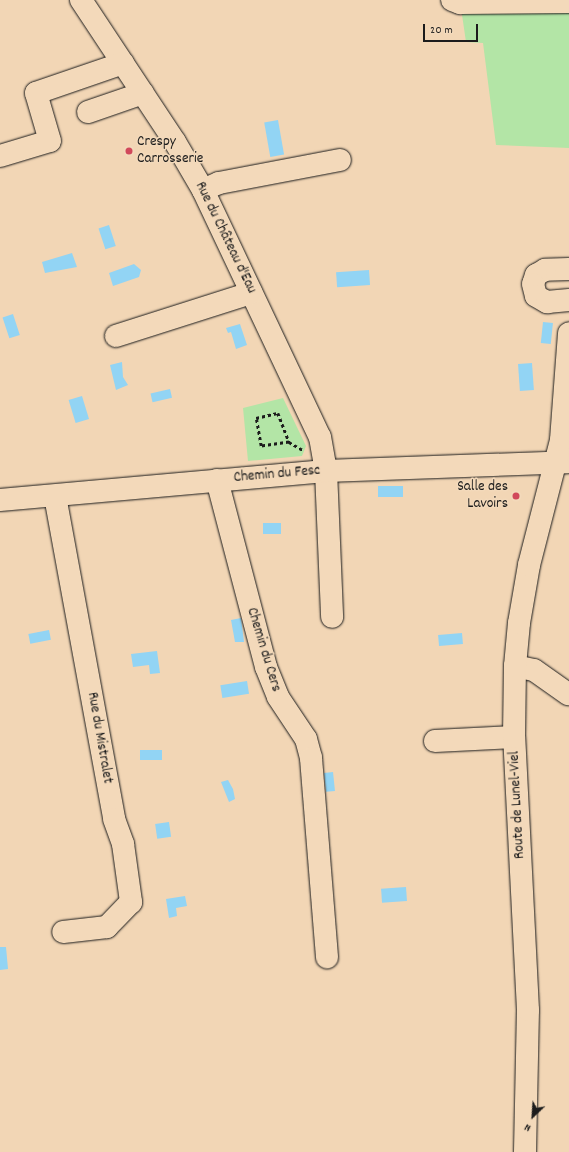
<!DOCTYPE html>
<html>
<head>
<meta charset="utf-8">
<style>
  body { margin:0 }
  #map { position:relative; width:569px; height:1152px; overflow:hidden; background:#f2d6b5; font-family:Dekko,sans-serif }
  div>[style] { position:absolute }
  .green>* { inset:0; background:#b3e5a6 }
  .water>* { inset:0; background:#92d4f4; transform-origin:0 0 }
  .path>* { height:2.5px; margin-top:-1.25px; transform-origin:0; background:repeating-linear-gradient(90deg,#1c1c1c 0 3px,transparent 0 6px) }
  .roads { filter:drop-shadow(0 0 1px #1c1c1c) drop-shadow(0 0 1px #1c1c1c) }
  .minor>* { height:22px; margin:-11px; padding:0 11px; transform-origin:11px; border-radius:11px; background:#f3d9ba }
  .dots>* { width:11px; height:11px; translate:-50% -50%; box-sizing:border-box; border:2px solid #f3d9ba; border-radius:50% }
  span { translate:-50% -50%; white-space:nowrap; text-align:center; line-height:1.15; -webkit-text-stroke:3px #f3d9ba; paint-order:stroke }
  .poi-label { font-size:15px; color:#1c1c1c }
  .left { translate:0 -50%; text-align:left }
  .right { translate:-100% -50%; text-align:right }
  .street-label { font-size:15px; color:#1c1c1c }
  .north { position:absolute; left:513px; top:1096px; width:40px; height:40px; -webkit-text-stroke:3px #f3d9ba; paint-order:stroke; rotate:205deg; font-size:11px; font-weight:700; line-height:16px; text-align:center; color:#1c1c1c }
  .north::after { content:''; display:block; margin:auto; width:14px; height:18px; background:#1c1c1c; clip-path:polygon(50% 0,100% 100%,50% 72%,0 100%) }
  .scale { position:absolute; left:423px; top:24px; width:55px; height:18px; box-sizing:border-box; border:2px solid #1c1c1c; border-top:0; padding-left:5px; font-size:12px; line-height:14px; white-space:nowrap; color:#1c1c1c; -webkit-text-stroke:3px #f3d9ba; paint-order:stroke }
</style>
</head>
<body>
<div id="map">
  <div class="green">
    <i style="clip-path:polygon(461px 8px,569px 8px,569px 148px,496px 145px,483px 43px,466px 42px)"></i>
    <i style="clip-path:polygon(283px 398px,306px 446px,302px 456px,248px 461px,243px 408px)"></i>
  </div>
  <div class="water">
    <i style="left:278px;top:120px;width:35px;height:14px;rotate:80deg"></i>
    <i style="left:109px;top:225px;width:22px;height:11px;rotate:72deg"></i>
    <i style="clip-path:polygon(72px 253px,77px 267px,45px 273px,42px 262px)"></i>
    <i style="clip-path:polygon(134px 264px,141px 270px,139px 277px,113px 286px,109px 273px)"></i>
    <i style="left:369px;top:270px;width:15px;height:33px;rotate:86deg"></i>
    <i style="left:13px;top:314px;width:22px;height:11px;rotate:72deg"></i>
    <i style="left:543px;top:322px;width:10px;height:21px;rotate:6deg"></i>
    <i style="clip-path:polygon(240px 324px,247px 345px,236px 349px,231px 332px,228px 333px,226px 328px)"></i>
    <i style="clip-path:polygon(122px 362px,123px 377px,128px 385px,116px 390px,110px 365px)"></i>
    <i style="left:532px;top:363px;width:27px;height:14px;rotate:86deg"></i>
    <i style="left:170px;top:389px;width:9px;height:20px;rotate:77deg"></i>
    <i style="left:82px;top:396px;width:24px;height:14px;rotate:73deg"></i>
    <i style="left:403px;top:486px;width:11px;height:25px;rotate:90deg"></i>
    <i style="left:281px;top:523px;width:11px;height:18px;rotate:90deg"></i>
    <i style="clip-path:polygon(241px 618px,244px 642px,235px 642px,231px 620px)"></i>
    <i style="left:49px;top:630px;width:10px;height:21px;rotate:79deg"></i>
    <i style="left:462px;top:633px;width:11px;height:24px;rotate:85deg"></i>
    <i style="clip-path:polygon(157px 651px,160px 673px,150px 674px,149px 665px,133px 667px,131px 654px)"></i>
    <i style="left:247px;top:681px;width:13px;height:27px;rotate:81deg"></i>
    <i style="left:140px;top:750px;width:22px;height:10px"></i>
    <i style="left:333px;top:772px;width:19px;height:9px;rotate:84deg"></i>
    <i style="clip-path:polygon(228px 780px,233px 789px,235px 799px,229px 802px,221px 782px)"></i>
    <i style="left:169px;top:822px;width:15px;height:14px;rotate:82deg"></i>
    <i style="left:406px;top:887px;width:14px;height:25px;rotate:86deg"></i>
    <i style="clip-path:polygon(185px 896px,187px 906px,176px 908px,177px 916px,169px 918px,166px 899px)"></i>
    <i style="clip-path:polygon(0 947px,6px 947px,8px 969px,0 970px)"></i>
  </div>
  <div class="path">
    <i style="left:289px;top:442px;width:28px;rotate:172deg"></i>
    <i style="left:261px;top:446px;width:28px;rotate:-100deg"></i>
    <i style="left:256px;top:418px;width:23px;rotate:-13deg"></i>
    <i style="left:278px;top:413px;width:31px;rotate:69deg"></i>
    <i style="left:289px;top:442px;width:16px;rotate:30deg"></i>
  </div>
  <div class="roads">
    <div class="minor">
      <i style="left:81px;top:0;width:170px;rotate:56.5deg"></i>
      <i style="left:175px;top:142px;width:56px;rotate:59.7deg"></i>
      <i style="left:203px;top:190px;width:273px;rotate:64.7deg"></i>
      <i style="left:320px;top:437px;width:35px;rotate:80deg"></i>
      <i style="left:326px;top:471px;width:146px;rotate:87.6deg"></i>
      <i style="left:452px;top:0;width:9px;rotate:21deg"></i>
      <i style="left:460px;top:3px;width:109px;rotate:-0.5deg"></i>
      <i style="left:88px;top:112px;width:58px;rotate:-19.1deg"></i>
      <i style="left:0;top:156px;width:52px;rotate:-16.7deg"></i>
      <i style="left:50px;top:141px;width:50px;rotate:-106.3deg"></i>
      <i style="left:36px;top:93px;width:92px;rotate:-19deg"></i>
      <i style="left:203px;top:190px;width:17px;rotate:-24deg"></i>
      <i style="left:219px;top:183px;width:123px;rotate:-10.8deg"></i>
      <i style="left:569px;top:269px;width:24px;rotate:178deg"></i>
      <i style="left:545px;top:270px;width:10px;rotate:151deg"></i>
      <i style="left:536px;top:275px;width:9px;rotate:108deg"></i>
      <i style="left:533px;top:284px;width:12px;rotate:76deg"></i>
      <i style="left:536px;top:296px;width:13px;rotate:29deg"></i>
      <i style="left:547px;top:302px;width:22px;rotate:-5deg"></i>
      <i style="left:116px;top:336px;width:142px;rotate:-17.7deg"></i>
      <i style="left:217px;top:480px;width:193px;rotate:75.3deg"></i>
      <i style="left:266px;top:667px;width:32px;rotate:68deg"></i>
      <i style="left:278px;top:697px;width:50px;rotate:56.3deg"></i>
      <i style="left:306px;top:739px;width:20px;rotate:75deg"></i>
      <i style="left:311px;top:758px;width:200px;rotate:85.4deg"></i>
      <i style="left:55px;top:496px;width:328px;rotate:79.6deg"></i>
      <i style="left:114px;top:819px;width:27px;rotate:70deg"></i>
      <i style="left:123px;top:844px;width:59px;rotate:82.1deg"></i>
      <i style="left:131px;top:902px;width:35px;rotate:134deg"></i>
      <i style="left:107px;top:927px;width:44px;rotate:173.5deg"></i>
      <i style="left:0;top:500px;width:327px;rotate:-5.1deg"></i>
      <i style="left:326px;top:471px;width:241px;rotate:-2.1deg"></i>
      <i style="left:515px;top:666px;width:19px;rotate:12deg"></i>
      <i style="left:534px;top:670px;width:42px;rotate:35.2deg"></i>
      <i style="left:435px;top:741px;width:79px;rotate:-2.9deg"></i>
      <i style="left:525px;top:1152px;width:142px;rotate:-88.8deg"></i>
      <i style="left:528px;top:1010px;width:273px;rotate:-92.9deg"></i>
      <i style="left:514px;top:737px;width:71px;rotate:-89.2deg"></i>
      <i style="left:515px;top:666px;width:43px;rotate:-84.7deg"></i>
      <i style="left:519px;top:623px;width:59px;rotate:-80.2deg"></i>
      <i style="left:529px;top:565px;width:129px;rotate:-75.6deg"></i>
      <i style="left:561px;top:440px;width:107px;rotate:-85.7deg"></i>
    </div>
  </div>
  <div class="dots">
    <i style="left:129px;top:151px;background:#d1495b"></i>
    <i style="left:516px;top:496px;background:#d1495b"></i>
  </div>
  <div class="poi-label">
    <span class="left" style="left:137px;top:151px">Crespy<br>Carrosserie</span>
    <span class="right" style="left:508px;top:496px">Salle des<br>Lavoirs</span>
  </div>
  <div class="street-label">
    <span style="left:225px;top:238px;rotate:64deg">Rue du Château d'Eau</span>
    <span style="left:277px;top:475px;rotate:-5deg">Chemin du Fesc</span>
    <span style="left:263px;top:650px;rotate:73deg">Chemin du Cers</span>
    <span style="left:99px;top:738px;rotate:80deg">Rue du Mistralet</span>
    <span style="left:518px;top:805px;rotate:-93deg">Route de Lunel-Viel</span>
  </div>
  <div class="north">N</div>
  <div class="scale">20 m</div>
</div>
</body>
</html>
